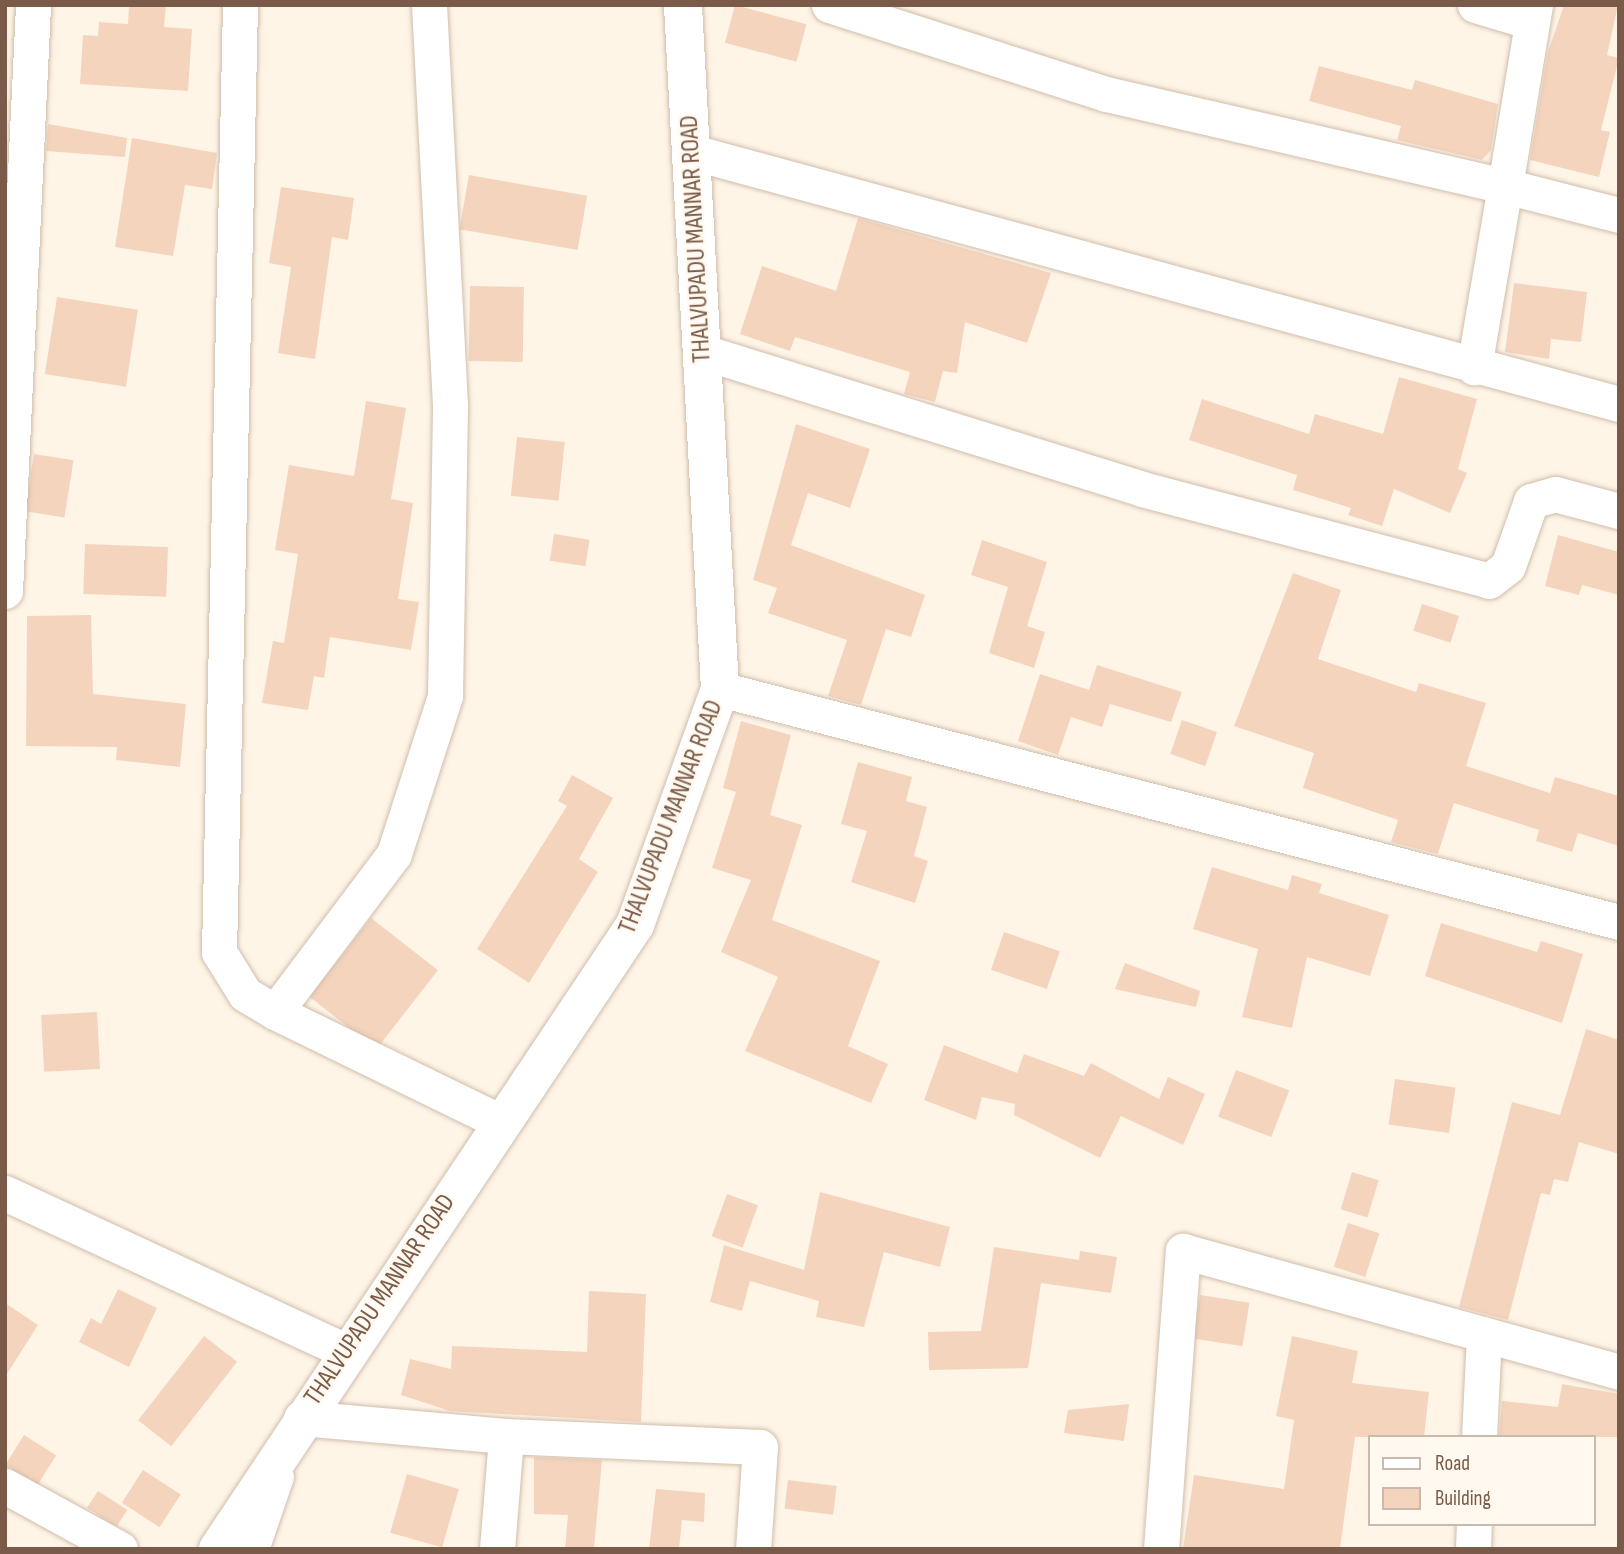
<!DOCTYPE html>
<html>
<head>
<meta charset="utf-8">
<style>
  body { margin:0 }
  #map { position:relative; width:1624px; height:1554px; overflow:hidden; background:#fef5e7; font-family:"Sofia Sans Condensed",sans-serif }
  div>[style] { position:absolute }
  .building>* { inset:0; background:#f5d4bd; transform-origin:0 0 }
  .roads { filter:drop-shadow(0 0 2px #d1bdab) drop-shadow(0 0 2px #d1bdab) }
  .minor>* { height:35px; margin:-17.5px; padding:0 17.5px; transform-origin:17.5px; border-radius:17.5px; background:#fff }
  .tertiary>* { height:38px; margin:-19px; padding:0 19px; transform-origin:19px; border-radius:19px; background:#fff }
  span { translate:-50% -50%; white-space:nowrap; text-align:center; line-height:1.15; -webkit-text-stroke:5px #fff9ef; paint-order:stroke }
  .street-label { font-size:26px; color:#7a5b49 }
  .frame { position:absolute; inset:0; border:7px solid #7a5b49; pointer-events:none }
  .legend { position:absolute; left:1368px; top:1435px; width:228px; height:91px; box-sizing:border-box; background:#fff9ef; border:2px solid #cabaad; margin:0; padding:9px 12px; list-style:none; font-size:21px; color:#7a5b49 }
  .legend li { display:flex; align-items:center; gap:14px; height:35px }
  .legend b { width:35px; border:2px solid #cabaad }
</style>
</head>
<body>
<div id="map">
  <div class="building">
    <i style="clip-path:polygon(129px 5px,166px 5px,164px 27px,192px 29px,188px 91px,80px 84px,83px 35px,98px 36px,99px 22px,128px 24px)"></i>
    <i style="left:735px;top:5px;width:74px;height:39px;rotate:15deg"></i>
    <i style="clip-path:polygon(1564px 5px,1618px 5px,1607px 55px,1619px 58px,1601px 130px,1610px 132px,1599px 177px,1530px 160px,1548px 52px)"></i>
    <i style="clip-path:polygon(1319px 66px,1412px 90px,1415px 80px,1498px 104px,1491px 150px,1482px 160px,1397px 140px,1401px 126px,1309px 101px)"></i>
    <i style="clip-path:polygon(48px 124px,127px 138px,125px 157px,46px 151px)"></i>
    <i style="clip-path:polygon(132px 138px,217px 153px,212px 189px,185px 185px,173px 256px,115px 247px)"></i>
    <i style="left:469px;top:175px;width:120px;height:55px;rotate:10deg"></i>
    <i style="clip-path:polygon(281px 187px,354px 198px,348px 240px,332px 237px,315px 359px,278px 353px,291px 267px,269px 263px)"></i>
    <i style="clip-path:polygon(858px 218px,1051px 273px,1027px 343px,965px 322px,957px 373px,943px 371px,935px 402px,904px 394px,910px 372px,795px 337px,790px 351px,740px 334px,762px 266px,836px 291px)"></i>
    <i style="clip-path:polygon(1514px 283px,1587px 292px,1581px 342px,1551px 339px,1549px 359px,1505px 352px)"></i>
    <i style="left:470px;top:286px;width:54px;height:75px;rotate:1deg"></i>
    <i style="left:57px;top:297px;width:82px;height:78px;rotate:9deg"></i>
    <i style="clip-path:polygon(1399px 377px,1477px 399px,1458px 469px,1467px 473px,1450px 513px,1394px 489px,1382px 526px,1348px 515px,1351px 508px,1293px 490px,1297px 475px,1189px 440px,1202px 399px,1309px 434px,1315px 414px,1383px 434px)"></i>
    <i style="clip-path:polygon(366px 401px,406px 408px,391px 499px,413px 503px,398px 599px,419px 602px,411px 650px,330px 637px,324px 678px,314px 676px,308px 710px,262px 703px,273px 641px,284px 643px,298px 554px,275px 550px,289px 465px,354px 476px)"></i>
    <i style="clip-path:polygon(796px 424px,870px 449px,850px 508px,808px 493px,791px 545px,925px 595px,911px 637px,886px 629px,861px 705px,828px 696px,847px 640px,768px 613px,777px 588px,753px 580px)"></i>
    <i style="left:517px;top:437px;width:48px;height:59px;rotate:6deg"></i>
    <i style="left:34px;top:454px;width:40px;height:58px;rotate:9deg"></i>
    <i style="left:554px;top:534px;width:36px;height:27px;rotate:9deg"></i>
    <i style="clip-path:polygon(1558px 535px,1619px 552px,1619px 595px,1582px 585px,1579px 595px,1545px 586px)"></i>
    <i style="clip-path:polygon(982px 540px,1047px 562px,1027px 626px,1045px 632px,1034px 668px,989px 653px,1008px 587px,971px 575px)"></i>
    <i style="left:85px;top:544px;width:83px;height:50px;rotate:2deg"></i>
    <i style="clip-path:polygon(1293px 573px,1341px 590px,1318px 659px,1416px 692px,1419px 683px,1486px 703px,1466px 766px,1550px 793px,1555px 777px,1619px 796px,1619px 846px,1578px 833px,1572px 852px,1536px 841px,1539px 830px,1454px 803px,1438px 854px,1391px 842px,1398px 820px,1303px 788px,1314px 753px,1234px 726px)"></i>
    <i style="left:1422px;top:604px;width:39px;height:28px;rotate:18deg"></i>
    <i style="clip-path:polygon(91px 615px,93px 694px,186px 704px,180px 767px,116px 760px,117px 747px,26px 746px,27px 616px)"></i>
    <i style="clip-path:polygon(1097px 665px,1182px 692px,1171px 722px,1110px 704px,1102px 727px,1071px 717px,1058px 755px,1018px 741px,1040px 674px,1089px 690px)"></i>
    <i style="left:1182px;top:720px;width:37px;height:36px;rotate:19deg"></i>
    <i style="clip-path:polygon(741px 721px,791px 735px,770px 815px,802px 825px,772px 920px,880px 961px,848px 1046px,888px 1064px,871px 1103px,745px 1051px,778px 977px,721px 952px,751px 880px,712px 868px,736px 792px,723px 788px)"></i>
    <i style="clip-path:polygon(858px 762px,912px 777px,906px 801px,927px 807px,914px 856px,928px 861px,915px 903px,851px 882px,867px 831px,841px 824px)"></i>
    <i style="clip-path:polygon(572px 775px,613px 798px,579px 859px,598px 872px,529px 983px,477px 949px,567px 806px,558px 801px)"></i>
    <i style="clip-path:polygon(1212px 867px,1288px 890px,1292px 875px,1322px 884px,1319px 893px,1389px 915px,1370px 976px,1307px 957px,1292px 1028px,1242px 1017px,1258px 949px,1193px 929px)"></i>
    <i style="left:371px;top:918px;width:85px;height:100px;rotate:38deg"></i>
    <i style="clip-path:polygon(1441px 923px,1537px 952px,1541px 941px,1583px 954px,1562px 1023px,1425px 976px)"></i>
    <i style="left:1004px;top:932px;width:59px;height:40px;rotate:19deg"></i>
    <i style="clip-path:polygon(1125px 963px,1200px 991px,1196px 1007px,1115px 989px)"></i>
    <i style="left:97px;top:1012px;width:57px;height:56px;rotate:87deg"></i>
    <i style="clip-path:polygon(1586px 1029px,1619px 1040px,1619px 1154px,1579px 1142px,1568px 1182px,1554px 1179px,1550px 1195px,1541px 1193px,1508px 1320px,1459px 1307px,1512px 1102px,1560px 1115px)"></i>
    <i style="clip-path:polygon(944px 1045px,1017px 1073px,1024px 1054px,1084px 1076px,1091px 1063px,1159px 1099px,1168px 1077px,1205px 1094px,1183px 1145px,1121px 1116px,1100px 1158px,1014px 1115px,1015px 1104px,982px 1097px,976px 1120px,924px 1100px)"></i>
    <i style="left:1236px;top:1070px;width:57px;height:50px;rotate:21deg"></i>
    <i style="left:1395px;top:1079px;width:61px;height:46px;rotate:8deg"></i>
    <i style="left:1352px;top:1172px;width:28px;height:39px;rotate:17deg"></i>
    <i style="clip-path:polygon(820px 1192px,950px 1227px,940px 1267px,884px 1252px,864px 1327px,816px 1317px,819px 1301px,750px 1281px,742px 1311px,710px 1302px,724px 1245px,804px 1270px)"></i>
    <i style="left:727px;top:1194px;width:33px;height:45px;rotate:20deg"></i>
    <i style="left:1348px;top:1223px;width:33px;height:46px;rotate:18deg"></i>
    <i style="clip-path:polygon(994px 1247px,1079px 1260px,1080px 1251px,1117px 1257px,1111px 1293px,1041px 1283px,1028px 1368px,929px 1370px,928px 1332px,981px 1331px)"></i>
    <i style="clip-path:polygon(118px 1289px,157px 1308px,129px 1367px,79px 1342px,91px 1318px,101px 1324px)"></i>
    <i style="clip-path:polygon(589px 1291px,646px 1294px,641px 1422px,450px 1411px,401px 1395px,410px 1359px,451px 1369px,452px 1346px,587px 1352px)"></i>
    <i style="left:1200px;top:1295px;width:50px;height:44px;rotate:9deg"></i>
    <i style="clip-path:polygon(5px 1303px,38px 1325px,5px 1377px)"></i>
    <i style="left:204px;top:1336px;width:42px;height:107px;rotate:38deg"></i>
    <i style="clip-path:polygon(1292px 1336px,1358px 1351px,1352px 1383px,1429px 1392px,1424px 1437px,1355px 1437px,1340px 1549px,1183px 1549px,1194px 1475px,1284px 1489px,1294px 1420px,1276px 1416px)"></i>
    <i style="clip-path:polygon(1562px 1384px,1619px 1394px,1619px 1437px,1499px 1437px,1502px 1401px,1558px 1407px)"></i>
    <i style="clip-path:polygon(1129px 1404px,1124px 1441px,1064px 1433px,1068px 1410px)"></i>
    <i style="left:24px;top:1435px;width:38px;height:36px;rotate:32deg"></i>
    <i style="clip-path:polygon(534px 1457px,602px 1460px,594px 1549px,565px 1549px,568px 1515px,534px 1514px)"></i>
    <i style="left:143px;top:1470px;width:45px;height:39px;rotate:33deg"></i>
    <i style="left:407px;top:1474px;width:54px;height:61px;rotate:16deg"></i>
    <i style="left:788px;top:1480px;width:49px;height:29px;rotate:7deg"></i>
    <i style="clip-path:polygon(656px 1489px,705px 1493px,704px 1522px,682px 1520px,679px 1549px,649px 1549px)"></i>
    <i style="left:98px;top:1491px;width:35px;height:20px;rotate:33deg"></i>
  </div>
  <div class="roads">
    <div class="minor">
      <i style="left:240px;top:5px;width:947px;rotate:91.27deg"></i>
      <i style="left:219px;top:952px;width:49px;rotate:58.2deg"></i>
      <i style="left:245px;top:994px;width:35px;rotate:31deg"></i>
      <i style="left:275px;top:1012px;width:251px;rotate:26deg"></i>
      <i style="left:829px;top:5px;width:291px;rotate:17.8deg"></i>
      <i style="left:1106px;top:94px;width:409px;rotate:13deg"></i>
      <i style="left:1505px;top:186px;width:184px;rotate:99.7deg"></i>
      <i style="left:1475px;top:5px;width:59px;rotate:16.6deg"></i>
      <i style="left:1535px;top:5px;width:183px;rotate:99.4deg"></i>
      <i style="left:1505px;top:186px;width:118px;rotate:14.3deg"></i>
      <i style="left:692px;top:152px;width:961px;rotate:15.21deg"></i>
      <i style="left:703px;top:352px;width:460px;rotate:17.3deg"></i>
      <i style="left:1142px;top:489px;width:359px;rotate:14.8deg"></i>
      <i style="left:1489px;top:581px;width:24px;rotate:-38deg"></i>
      <i style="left:1508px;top:566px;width:69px;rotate:-70.5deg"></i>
      <i style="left:1531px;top:501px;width:25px;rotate:-16deg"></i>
      <i style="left:1555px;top:494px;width:66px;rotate:14.9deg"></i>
      <i style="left:5px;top:591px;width:587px;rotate:-87.26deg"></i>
      <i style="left:720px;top:689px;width:929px;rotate:14.53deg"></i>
      <i style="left:275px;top:1012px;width:198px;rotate:-53deg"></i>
      <i style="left:394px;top:854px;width:166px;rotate:-72.1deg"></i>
      <i style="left:445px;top:696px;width:291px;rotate:-89deg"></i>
      <i style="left:450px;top:405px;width:401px;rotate:-93deg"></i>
      <i style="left:5px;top:1193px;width:376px;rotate:24.9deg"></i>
      <i style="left:301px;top:1418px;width:206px;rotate:5deg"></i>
      <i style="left:506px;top:1436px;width:254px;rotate:2.5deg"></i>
      <i style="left:760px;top:1447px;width:102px;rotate:93.9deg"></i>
      <i style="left:1479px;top:1437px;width:103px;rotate:-87.2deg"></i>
      <i style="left:5px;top:1486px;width:131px;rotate:28.7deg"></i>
      <i style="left:251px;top:1549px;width:77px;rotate:-71.1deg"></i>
      <i style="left:497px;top:1549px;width:113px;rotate:-85.4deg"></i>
      <i style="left:1161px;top:1549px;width:299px;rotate:-85.8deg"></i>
      <i style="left:1183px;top:1251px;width:452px;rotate:15.5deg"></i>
      <i style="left:1473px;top:1549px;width:25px;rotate:-88deg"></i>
    </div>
    <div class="tertiary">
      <i style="left:218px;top:1549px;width:751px;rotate:-56.25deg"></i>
      <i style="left:635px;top:925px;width:251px;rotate:-70.2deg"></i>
      <i style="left:720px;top:689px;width:685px;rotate:-93.1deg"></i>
    </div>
  </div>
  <div class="street-label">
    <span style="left:696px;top:239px;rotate:-93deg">THALVUPADU MANNAR ROAD</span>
    <span style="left:671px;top:817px;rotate:-69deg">THALVUPADU MANNAR ROAD</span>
    <span style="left:380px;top:1300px;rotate:-56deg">THALVUPADU MANNAR ROAD</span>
  </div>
  <div class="frame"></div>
  <ul class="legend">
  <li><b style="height:9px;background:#fff"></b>Road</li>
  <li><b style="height:19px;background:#f5d4bd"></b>Building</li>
  </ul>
</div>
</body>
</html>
